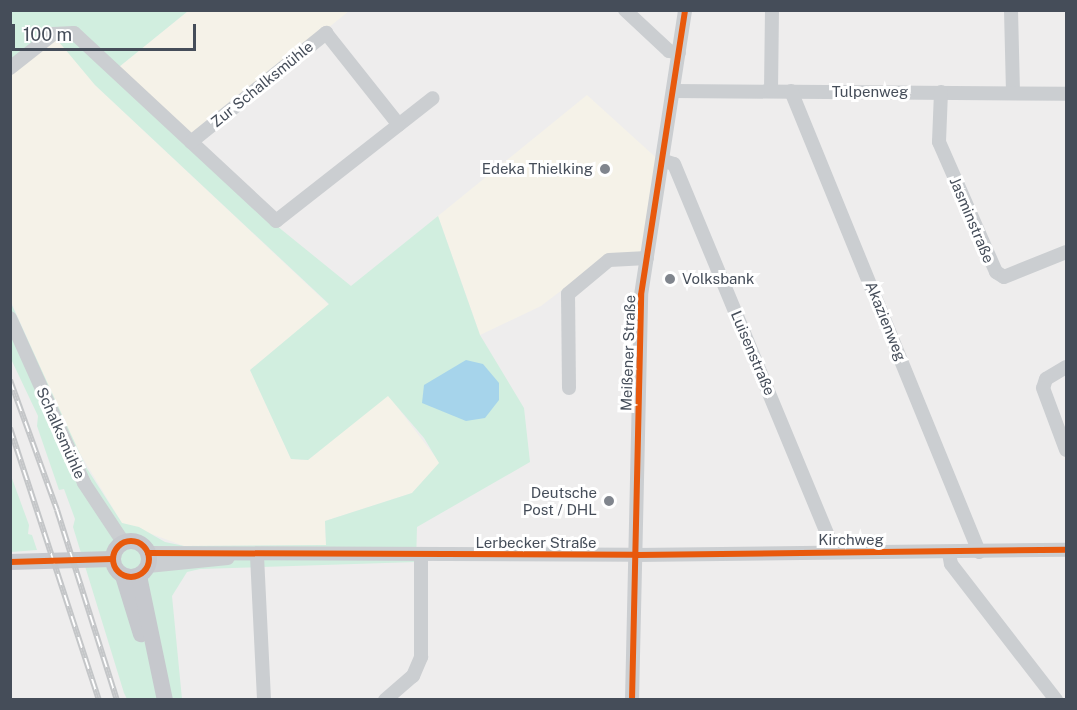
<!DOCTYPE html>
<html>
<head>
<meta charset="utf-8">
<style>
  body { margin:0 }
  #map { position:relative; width:1077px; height:710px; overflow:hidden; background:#eeeded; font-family:"Public Sans",sans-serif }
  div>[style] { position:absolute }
  .commercial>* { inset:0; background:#f5f2e8 }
  .green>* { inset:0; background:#d1eedf }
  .water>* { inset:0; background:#a6d4eb }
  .minor>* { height:14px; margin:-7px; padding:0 7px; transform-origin:7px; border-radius:7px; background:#cbced1 }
  .major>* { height:16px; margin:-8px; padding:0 8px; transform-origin:8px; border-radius:8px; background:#c6c8cd }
  .major>.ring { margin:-8px; padding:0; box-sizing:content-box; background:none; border:16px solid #c6c8cd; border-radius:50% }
  .rail>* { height:6px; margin-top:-3px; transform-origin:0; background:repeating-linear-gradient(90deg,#fff 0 11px,#c4c6c8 0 22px); box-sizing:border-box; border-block:2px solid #c4c6c8 }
  .cycleway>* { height:6px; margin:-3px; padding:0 3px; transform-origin:3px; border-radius:3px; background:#e8590c }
  .cycleway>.ring { margin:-3px; padding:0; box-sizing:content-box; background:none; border:6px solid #e8590c; border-radius:50% }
  .dots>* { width:16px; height:16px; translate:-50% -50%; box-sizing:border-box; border:3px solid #fff; border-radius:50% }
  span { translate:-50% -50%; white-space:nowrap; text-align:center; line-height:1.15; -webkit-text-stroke:6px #fff; paint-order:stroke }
  .street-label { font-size:15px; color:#454d59 }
  .poi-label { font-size:15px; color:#454d59 }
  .right { translate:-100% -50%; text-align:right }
  .left { translate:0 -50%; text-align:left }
  .frame { position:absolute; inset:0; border:12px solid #454d59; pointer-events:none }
  .scale { position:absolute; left:12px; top:24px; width:184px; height:27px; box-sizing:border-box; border:3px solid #454d59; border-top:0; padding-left:8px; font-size:18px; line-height:21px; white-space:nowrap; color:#454d59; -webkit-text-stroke:4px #fff; paint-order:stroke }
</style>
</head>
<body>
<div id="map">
  <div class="commercial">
    <i style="clip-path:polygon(188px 11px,349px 11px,188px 141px,114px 71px)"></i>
    <i style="clip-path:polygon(54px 35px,95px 85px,329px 305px,250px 370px,291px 459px,308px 460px,388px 395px,440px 463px,412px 493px,325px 521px,326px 545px,184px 546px,122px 523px,73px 442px,11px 301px,10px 69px)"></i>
    <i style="clip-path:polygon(587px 95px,663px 164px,649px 255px,604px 258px,541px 306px,480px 335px,438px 216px)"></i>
  </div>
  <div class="green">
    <i style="clip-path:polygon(11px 11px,188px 11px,114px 71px,277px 226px,351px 286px,438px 216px,480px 335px,524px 408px,530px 462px,417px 527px,416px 562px,200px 569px,187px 572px,172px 596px,182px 699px,127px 699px,124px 693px,73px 527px,75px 519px,64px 489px,59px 490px,37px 426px,38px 416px,11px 359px,10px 301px,86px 467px,122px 523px,139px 527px,165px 542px,184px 546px,326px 545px,325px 521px,412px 493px,439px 463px,424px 438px,388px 396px,308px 460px,291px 459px,250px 370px,329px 304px,95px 85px,54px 36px,11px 69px)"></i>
    <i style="clip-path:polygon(10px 473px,29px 525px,28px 534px,32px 535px,37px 550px,11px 552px)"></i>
  </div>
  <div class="water">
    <i style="clip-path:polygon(466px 360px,483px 364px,499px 383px,499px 400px,485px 418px,466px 421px,422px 403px,424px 385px)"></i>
  </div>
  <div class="minor">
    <i style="left:625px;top:10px;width:60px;rotate:43deg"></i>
    <i style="left:669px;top:51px;width:10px;rotate:11deg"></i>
    <i style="left:1011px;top:10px;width:83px;rotate:88.6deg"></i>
    <i style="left:10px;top:68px;width:55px;rotate:-38.3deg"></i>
    <i style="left:53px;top:34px;width:21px;rotate:-3deg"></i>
    <i style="left:74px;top:33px;width:276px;rotate:42.9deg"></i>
    <i style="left:276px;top:221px;width:199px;rotate:-38.1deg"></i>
    <i style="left:674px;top:91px;width:392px;rotate:0.4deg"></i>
    <i style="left:771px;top:91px;width:81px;rotate:-89.3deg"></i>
    <i style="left:791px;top:91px;width:498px;rotate:67.8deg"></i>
    <i style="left:941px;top:92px;width:50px;rotate:92.3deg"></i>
    <i style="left:939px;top:142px;width:142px;rotate:66.3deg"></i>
    <i style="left:996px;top:272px;width:9px;rotate:32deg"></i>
    <i style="left:1004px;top:277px;width:67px;rotate:-22deg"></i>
    <i style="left:191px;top:142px;width:174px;rotate:-38.9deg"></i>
    <i style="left:326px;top:33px;width:117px;rotate:51.6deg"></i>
    <i style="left:664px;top:161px;width:10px;rotate:17deg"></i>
    <i style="left:674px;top:164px;width:420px;rotate:67.5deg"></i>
    <i style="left:10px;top:318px;width:181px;rotate:65.8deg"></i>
    <i style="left:84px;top:483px;width:71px;rotate:56.5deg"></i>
    <i style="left:1066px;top:367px;width:23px;rotate:149deg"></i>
    <i style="left:1046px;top:379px;width:9px;rotate:108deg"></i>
    <i style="left:1043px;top:388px;width:66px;rotate:69.6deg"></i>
    <i style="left:569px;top:388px;width:94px;rotate:-90.6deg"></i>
    <i style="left:568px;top:294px;width:53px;rotate:-39.7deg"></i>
    <i style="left:609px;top:260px;width:38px;rotate:-3deg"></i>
    <i style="left:148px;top:553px;width:488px;rotate:0.2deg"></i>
    <i style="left:636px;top:555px;width:430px;rotate:-0.7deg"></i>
    <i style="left:949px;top:553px;width:11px;rotate:80deg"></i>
    <i style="left:951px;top:564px;width:172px;rotate:52.3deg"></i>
    <i style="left:257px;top:556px;width:144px;rotate:87.2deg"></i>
    <i style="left:148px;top:566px;width:80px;rotate:-5.7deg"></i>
    <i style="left:385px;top:700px;width:37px;rotate:-41deg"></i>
    <i style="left:413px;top:676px;width:21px;rotate:-67deg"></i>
    <i style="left:421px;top:657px;width:101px;rotate:-90deg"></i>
    <i style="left:632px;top:700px;width:405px;rotate:-88.7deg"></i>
    <i style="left:641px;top:295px;width:288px;rotate:-81.2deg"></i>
  </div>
  <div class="major">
    <i class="ring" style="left:113px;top:541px;width:20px;height:20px"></i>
    <i style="left:10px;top:562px;width:102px;rotate:-1.7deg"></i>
    <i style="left:123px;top:576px;width:61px;rotate:72.8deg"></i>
    <i style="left:139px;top:576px;width:127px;rotate:78.2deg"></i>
  </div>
  <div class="rail">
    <i style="left:10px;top:380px;width:138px;rotate:70.1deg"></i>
    <i style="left:57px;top:510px;width:199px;rotate:72.5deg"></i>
    <i style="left:10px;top:428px;width:286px;rotate:71.9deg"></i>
  </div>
  <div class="cycleway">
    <i class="ring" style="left:113px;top:541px;width:30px;height:30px"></i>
    <i style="left:148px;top:553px;width:488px;rotate:0.2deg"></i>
    <i style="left:636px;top:555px;width:430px;rotate:-0.7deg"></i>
    <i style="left:10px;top:562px;width:102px;rotate:-1.7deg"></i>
    <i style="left:632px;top:700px;width:405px;rotate:-88.7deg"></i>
    <i style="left:641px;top:295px;width:288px;rotate:-81.2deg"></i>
  </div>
  <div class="dots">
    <i style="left:605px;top:169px;background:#80858d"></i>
    <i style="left:670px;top:279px;background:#80858d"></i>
    <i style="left:609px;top:501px;background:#80858d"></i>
  </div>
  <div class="street-label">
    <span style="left:262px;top:84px;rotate:-39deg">Zur Schalksmühle</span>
    <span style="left:870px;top:92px">Tulpenweg</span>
    <span style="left:972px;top:220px;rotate:67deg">Jasminstraße</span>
    <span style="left:886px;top:321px;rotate:68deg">Akazienweg</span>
    <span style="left:628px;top:353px;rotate:-88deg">Meißener Straße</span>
    <span style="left:753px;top:353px;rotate:67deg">Luisenstraße</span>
    <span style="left:61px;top:433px;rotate:66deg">Schalksmühle</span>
    <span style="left:851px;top:540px">Kirchweg</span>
    <span style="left:536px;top:543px">Lerbecker Straße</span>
  </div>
  <div class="poi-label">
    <span class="right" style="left:593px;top:169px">Edeka Thielking</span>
    <span class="left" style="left:682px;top:279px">Volksbank</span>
    <span class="right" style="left:597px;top:501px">Deutsche<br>Post / DHL</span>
  </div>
  <div class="frame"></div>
  <div class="scale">100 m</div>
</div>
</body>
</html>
